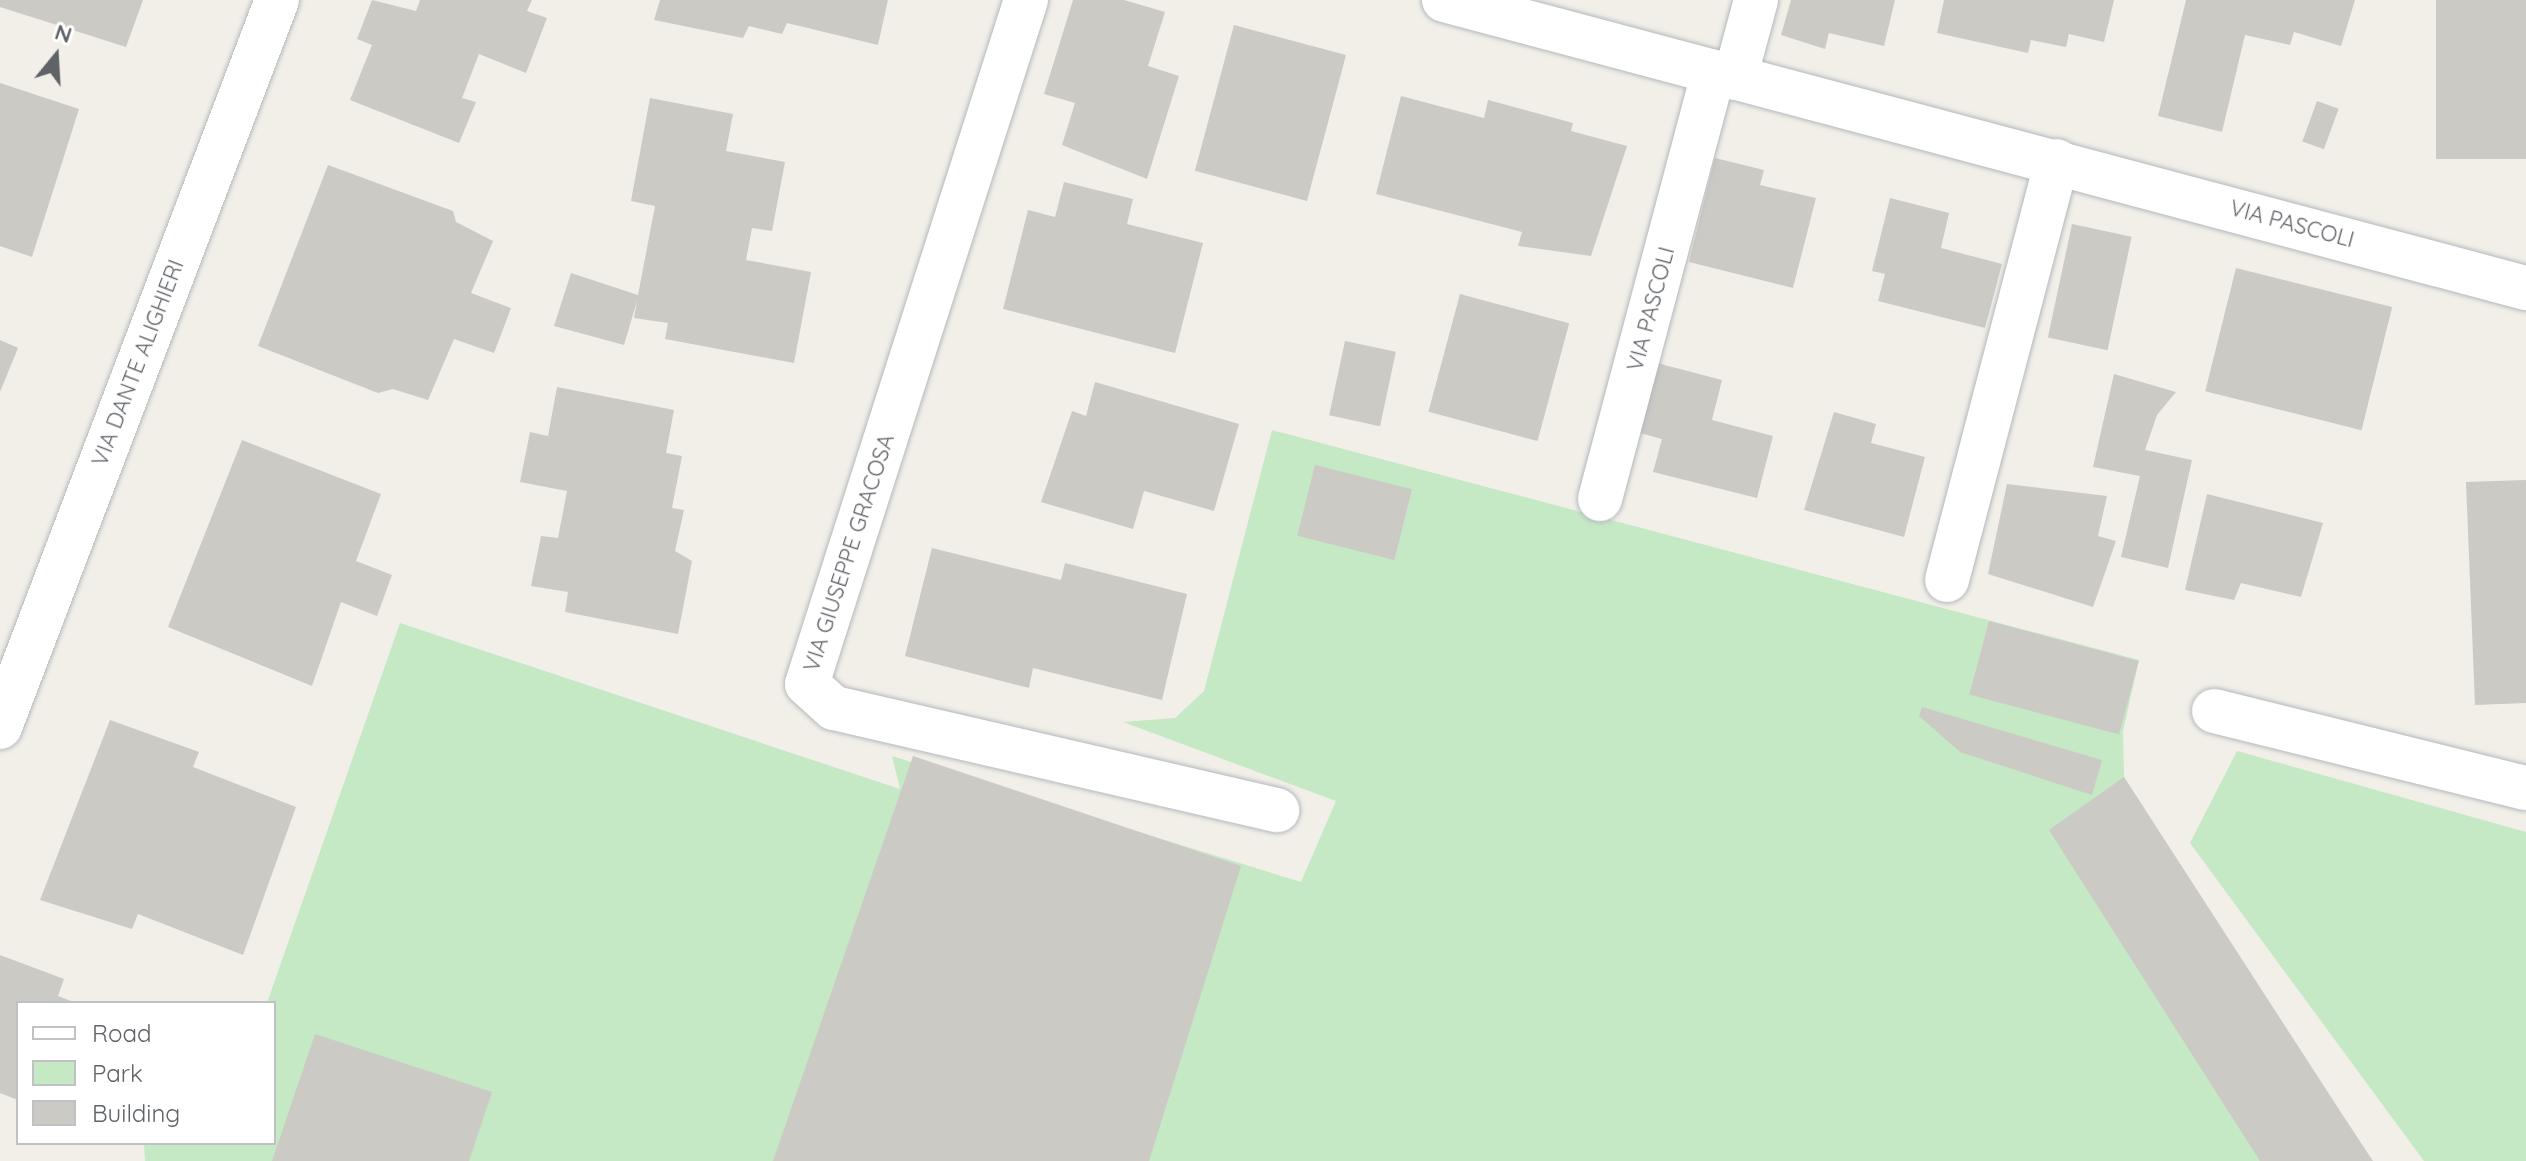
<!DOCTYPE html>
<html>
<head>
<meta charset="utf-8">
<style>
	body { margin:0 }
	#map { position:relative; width:2526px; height:1161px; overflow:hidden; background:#f1efe8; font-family:Quicksand,sans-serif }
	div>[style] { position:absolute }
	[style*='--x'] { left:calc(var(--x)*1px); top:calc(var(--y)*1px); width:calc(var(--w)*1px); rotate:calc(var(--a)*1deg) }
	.green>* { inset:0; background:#c5e8c5 }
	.building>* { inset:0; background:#cccac5; transform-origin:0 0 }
	.roads { filter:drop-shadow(0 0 2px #b5b8bc) drop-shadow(0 0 2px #b5b8bc) }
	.street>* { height:44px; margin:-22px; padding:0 22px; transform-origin:22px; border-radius:22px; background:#fff }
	span { translate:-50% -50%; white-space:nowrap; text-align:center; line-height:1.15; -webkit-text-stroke:8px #fff; paint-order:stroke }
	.street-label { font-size:22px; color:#5f6368 }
	.legend { position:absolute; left:16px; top:1001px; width:260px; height:144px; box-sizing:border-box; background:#fff; border:2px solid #bfc1c3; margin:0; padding:10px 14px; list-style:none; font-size:24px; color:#5f6368 }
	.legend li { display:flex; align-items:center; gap:16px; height:40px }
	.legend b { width:40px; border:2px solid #bfc1c3 }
	.north { position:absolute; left:16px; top:16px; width:80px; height:80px; -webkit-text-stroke:6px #fff; paint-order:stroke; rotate:18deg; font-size:22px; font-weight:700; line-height:32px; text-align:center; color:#5f6368 }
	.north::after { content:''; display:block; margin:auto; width:28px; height:36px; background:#5f6368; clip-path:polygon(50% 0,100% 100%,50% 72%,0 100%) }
</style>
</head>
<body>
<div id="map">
	<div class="green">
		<i style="clip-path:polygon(1272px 430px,2139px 660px,2123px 731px,2124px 777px,2369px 1161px,145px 1161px,144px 1143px,274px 1143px,274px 1003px,267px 1003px,400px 623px,900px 789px,892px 756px,1301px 882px,1336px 801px,1123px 722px,1175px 718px,1204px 691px)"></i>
		<i style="clip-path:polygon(2237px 751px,2526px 832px,2526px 1161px,2424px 1161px,2190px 843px)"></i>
	</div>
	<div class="building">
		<i style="clip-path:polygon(0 0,143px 0,126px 47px,0 7px)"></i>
		<i style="clip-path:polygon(372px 0,416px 11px,420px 0,532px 0,527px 11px,547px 18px,526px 73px,479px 54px,462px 98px,476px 102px,459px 143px,350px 100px,372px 45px,357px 39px)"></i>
		<i style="clip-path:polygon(660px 0,888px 0,878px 45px,787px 23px,782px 34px,749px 26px,743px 38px,654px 20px)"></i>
		<i style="clip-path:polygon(1073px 0,1124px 0,1165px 12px,1148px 66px,1179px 76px,1147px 179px,1062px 145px,1075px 103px,1044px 94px)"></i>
		<i style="clip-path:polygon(1791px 0,1895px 0,1884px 46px,1829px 33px,1825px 49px,1781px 35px)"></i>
		<i style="clip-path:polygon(1944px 0,2114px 0,2104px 42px,2069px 34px,2066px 47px,2031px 40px,2028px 53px,1937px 33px)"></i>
		<i style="clip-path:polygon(2186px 0,2355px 0,2341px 46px,2294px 32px,2290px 45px,2245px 35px,2222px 132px,2158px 116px)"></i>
		<i style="left:2436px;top:0;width:90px;height:159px"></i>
		<i style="left:1234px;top:25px;width:116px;height:151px;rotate:15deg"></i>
		<i style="clip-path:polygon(0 83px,79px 109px,32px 257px,0 246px)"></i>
		<i style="clip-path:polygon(1401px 96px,1484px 118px,1488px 100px,1573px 123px,1571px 131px,1627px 146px,1591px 256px,1518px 246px,1522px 232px,1376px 194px)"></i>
		<i style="clip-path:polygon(650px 98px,733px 114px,726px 151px,785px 162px,772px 231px,752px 228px,746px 260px,811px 272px,794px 363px,665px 339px,668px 323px,634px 318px,637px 301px,624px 345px,554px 326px,571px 273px,638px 295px,655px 206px,631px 201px)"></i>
		<i style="left:2317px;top:101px;width:23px;height:43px;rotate:20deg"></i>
		<i style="clip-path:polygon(1715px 158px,1764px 170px,1760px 185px,1816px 198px,1793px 288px,1689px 262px)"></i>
		<i style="clip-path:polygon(328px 165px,453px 211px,456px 222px,493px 241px,471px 293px,511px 308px,494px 353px,454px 339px,428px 400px,393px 389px,378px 393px,258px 346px)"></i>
		<i style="clip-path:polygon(1064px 182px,1133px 199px,1127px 224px,1203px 243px,1175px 353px,1003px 309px,1028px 210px,1055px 217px)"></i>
		<i style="clip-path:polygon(1890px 198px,1949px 213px,1941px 248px,2002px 264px,1985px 328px,1878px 301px,1885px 274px,1872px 271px)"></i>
		<i style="left:2072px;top:224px;width:61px;height:116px;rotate:12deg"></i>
		<i style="left:2236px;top:268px;width:161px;height:127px;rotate:14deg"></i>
		<i style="left:1460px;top:294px;width:113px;height:122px;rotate:15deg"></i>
		<i style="clip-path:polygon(0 340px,18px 348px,0 392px)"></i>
		<i style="left:1345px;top:341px;width:52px;height:76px;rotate:12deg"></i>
		<i style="clip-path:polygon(1657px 363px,1722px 380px,1712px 420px,1773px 436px,1757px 498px,1653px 472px,1662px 439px,1640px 433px)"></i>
		<i style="clip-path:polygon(2114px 374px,2176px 392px,2157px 415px,2145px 450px,2192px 460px,2168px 568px,2121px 557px,2140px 476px,2093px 467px)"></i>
		<i style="clip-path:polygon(1095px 382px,1239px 424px,1214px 511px,1144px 491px,1133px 529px,1041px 502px,1072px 411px,1086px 416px)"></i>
		<i style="clip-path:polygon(557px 387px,674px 410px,666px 453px,682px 456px,672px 508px,684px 510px,675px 551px,692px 561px,678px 634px,565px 612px,568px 592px,531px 586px,541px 536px,558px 538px,567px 491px,520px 482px,530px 432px,548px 436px)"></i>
		<i style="clip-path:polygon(1834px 412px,1876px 424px,1871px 443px,1925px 457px,1904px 537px,1804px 510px)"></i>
		<i style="clip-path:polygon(242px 440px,381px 494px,356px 561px,392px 575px,377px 616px,341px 602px,312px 686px,168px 627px)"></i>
		<i style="left:1315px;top:465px;width:100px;height:73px;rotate:14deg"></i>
		<i style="clip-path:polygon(2526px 480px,2526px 703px,2475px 705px,2466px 482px)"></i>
		<i style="clip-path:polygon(2007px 484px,2107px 496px,2098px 536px,2116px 541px,2093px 607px,1988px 574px)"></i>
		<i style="clip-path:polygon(2207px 494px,2323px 523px,2301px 597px,2241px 583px,2234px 600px,2185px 590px)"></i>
		<i style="clip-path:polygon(932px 548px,1061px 580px,1065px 563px,1187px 594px,1162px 700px,1033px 668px,1029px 688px,905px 656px)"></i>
		<i style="left:1989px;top:621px;width:155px;height:76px;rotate:15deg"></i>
		<i style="clip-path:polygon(1922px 707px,2102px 760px,2092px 795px,1960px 752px,1919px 716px)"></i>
		<i style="clip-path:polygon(110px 720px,199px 752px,193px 767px,296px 807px,243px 955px,138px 914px,132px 929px,40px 900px)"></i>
		<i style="clip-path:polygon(913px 756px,1241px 866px,1149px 1161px,773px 1161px)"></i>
		<i style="clip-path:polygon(2124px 777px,2340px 1111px,2373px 1161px,2260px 1161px,2049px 830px)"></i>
		<i style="clip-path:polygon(0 955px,64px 979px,58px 996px,76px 1003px,18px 1003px,18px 1100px,0 1093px)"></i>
		<i style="clip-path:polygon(315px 1034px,492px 1092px,469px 1161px,272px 1161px)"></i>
	</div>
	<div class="roads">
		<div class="street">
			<i style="--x:1026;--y:0;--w:718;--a:107.75"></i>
			<i style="--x:807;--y:684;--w:36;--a:42"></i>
			<i style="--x:834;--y:708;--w:455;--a:13"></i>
			<i style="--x:1444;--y:0;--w:1120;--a:14.91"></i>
			<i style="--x:1735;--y:78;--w:81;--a:-74.9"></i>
			<i style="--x:1600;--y:499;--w:442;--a:-75.1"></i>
			<i style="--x:1947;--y:580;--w:433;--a:-75.3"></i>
			<i style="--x:2214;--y:711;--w:321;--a:13.9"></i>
			<i style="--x:0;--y:727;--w:778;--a:-69.14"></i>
		</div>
	</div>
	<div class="street-label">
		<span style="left:2292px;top:224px;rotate:15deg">VIA PASCOLI</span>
		<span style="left:1651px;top:309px;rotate:-75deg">VIA PASCOLI</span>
		<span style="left:138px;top:363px;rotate:-69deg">VIA DANTE ALIGHIERI</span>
		<span style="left:849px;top:553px;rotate:-72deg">VIA GIUSEPPE GRACOSA</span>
	</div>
	<ul class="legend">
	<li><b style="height:10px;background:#fff"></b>Road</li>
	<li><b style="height:22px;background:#c5e8c5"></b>Park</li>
	<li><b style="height:22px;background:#cccac5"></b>Building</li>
	</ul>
	<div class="north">N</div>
</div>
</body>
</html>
